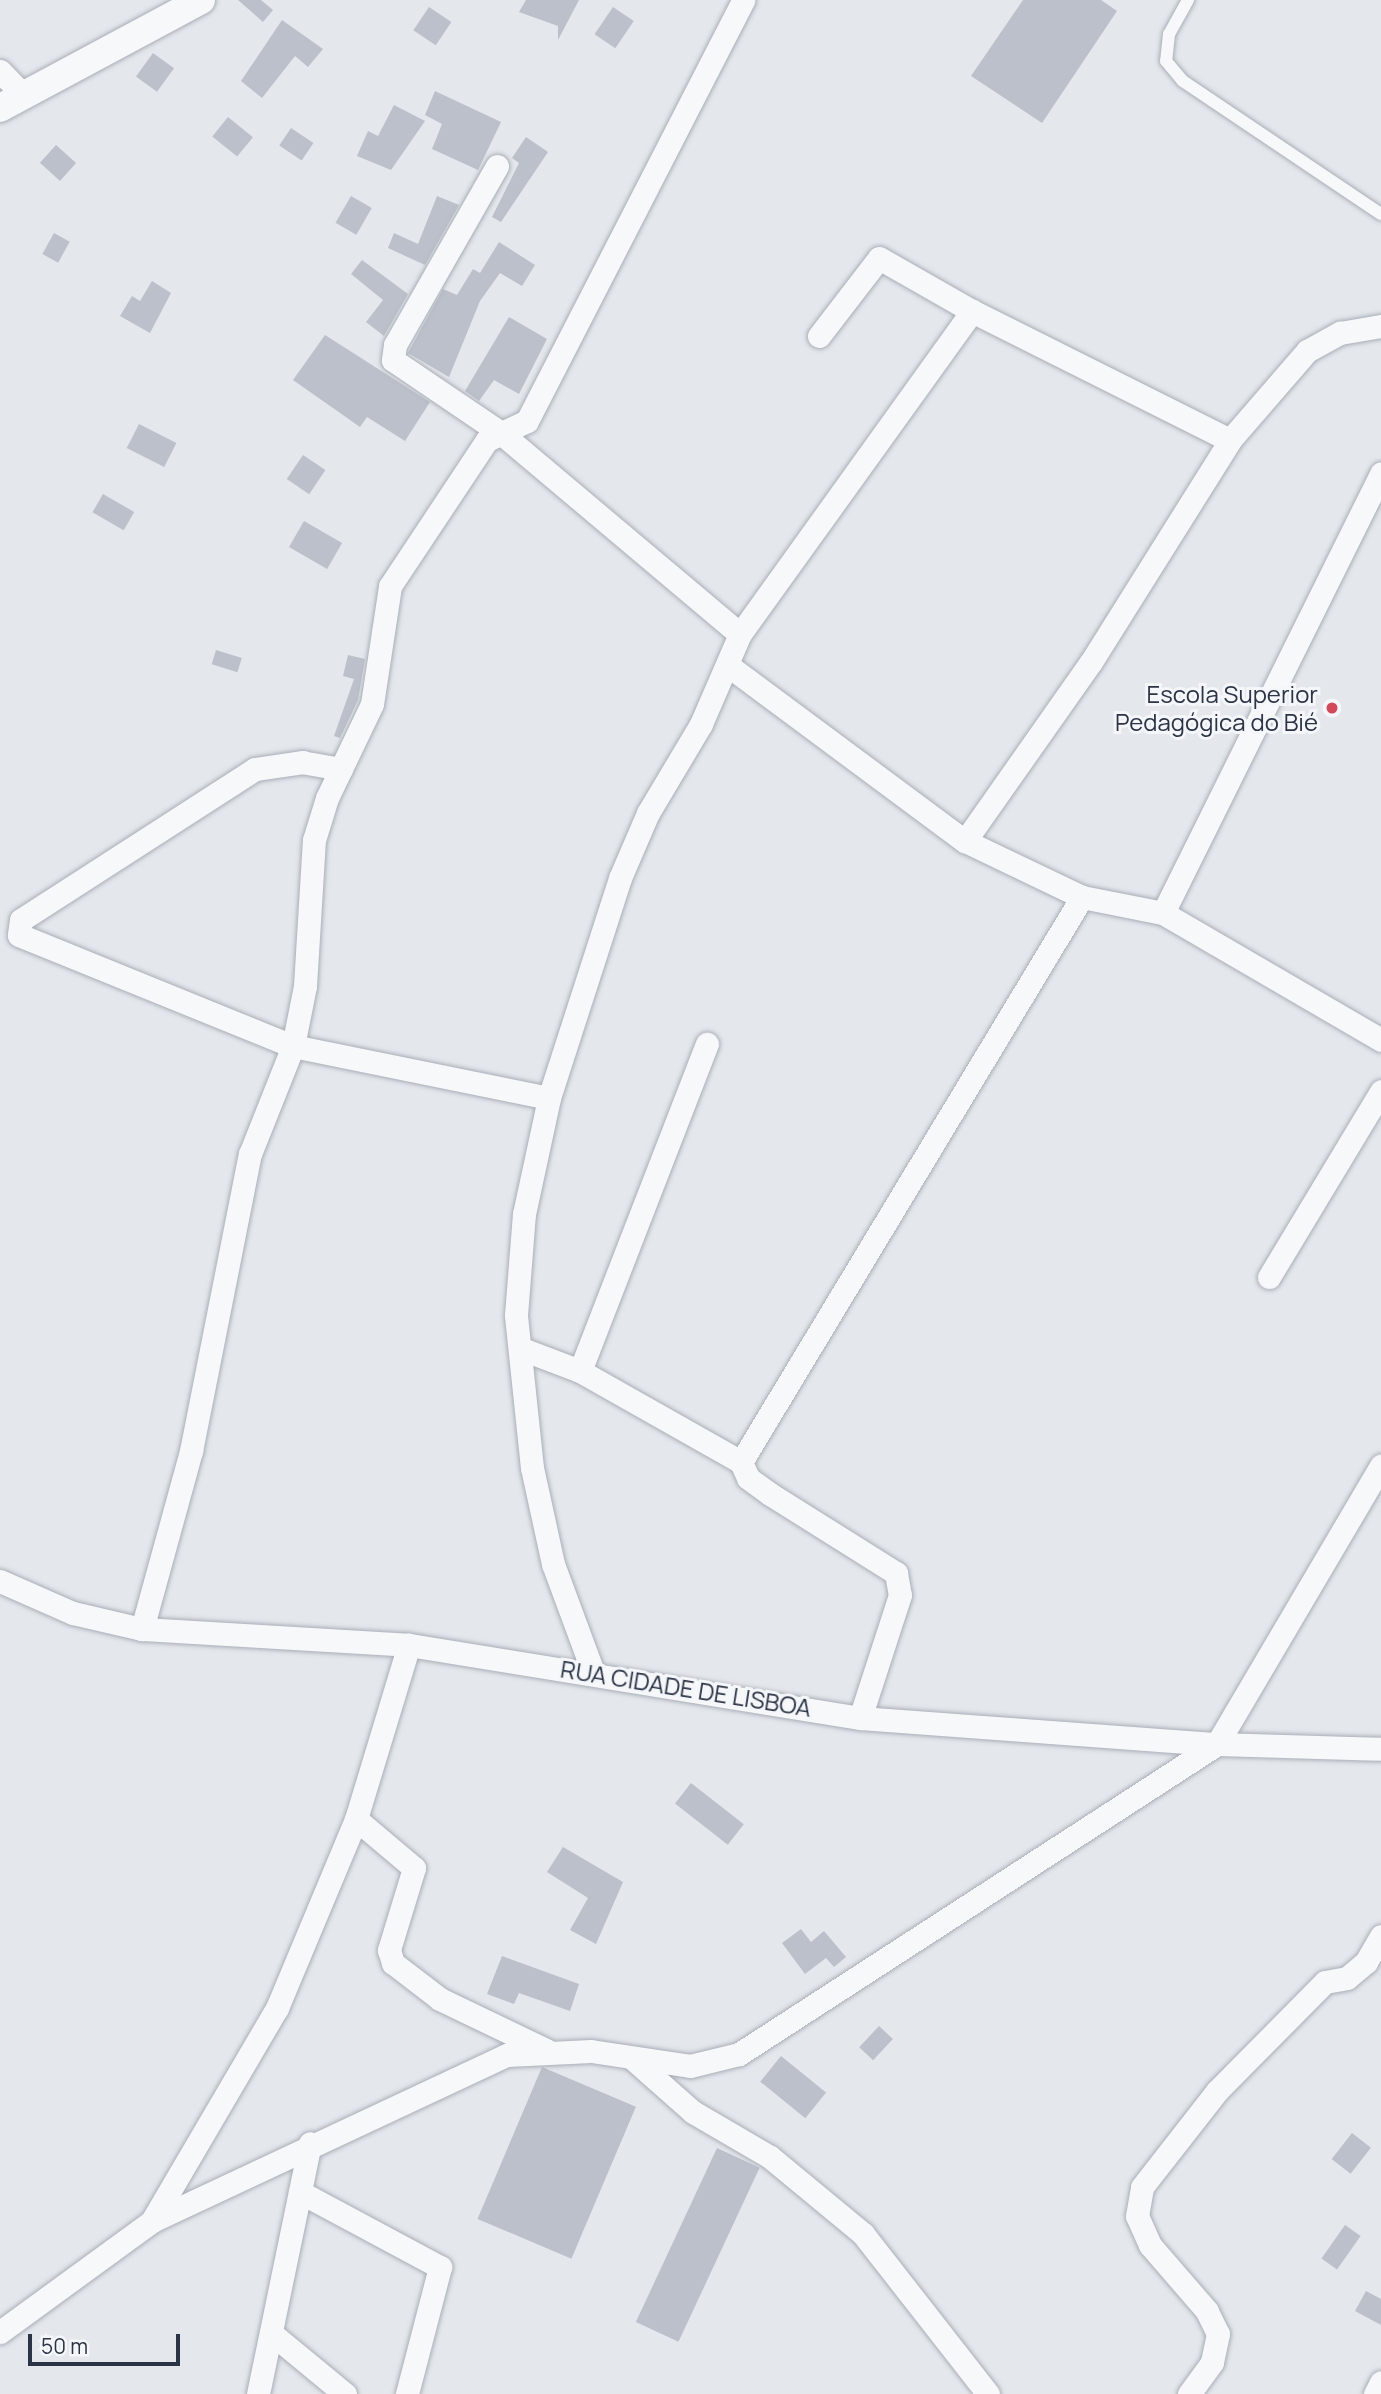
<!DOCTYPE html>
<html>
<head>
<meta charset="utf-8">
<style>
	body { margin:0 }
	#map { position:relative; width:1381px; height:2394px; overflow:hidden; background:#e4e7ec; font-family:Manrope,sans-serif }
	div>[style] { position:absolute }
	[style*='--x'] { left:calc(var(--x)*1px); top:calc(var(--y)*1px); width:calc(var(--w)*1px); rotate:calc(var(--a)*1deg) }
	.building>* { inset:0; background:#bbc0ca; transform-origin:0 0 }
	.roads { filter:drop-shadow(0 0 2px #a9aeb7) drop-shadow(0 0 2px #a9aeb7) }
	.service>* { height:12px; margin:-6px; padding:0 6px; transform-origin:6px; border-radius:6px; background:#f7f8fa }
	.minor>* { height:23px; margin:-11.5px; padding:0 11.5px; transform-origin:11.5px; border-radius:11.5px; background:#f7f8fa }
	.tertiary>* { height:28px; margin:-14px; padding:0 14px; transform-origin:14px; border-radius:14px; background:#f7f8fa }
	.dots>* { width:19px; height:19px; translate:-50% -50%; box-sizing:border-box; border:4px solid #f4f6f9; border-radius:50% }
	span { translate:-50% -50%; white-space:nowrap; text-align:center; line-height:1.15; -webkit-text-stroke:6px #f4f6f9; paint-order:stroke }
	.poi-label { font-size:24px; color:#2b3445 }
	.right { translate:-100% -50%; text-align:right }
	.street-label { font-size:24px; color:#2b3445 }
	.scale { position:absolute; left:28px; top:2334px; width:152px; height:32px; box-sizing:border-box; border:4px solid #2b3445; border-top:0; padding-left:9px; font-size:21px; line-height:24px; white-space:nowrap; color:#2b3445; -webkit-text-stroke:5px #f4f6f9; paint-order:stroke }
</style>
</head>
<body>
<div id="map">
	<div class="building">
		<i style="clip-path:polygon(238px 0,261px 0,273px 10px,263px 22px)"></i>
		<i style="clip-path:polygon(526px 0,579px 0,558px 40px,558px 26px,519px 12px)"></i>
		<i style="clip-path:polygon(1023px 0,1101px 0,1117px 11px,1042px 123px,971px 76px)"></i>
		<i style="left:429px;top:7px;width:27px;height:28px;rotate:34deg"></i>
		<i style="left:613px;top:7px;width:25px;height:33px;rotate:34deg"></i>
		<i style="clip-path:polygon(282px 20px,323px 49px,308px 67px,295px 56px,262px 98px,241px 81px)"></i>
		<i style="left:153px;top:53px;width:26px;height:29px;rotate:36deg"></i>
		<i style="clip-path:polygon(435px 91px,501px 122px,478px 170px,432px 149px,442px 124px,425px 115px)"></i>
		<i style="clip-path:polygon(394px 105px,425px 121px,391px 170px,357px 156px,368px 131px,378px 136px)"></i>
		<i style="left:228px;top:117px;width:32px;height:25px;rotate:39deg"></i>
		<i style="left:291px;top:128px;width:27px;height:21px;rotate:34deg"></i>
		<i style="clip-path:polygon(526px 137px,548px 152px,501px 222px,492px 217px,519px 163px,512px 158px)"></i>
		<i style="left:56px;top:145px;width:27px;height:24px;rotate:42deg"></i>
		<i style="left:351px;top:196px;width:24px;height:31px;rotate:30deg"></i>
		<i style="clip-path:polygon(437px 196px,459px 205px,425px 265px,388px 248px,394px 233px,418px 244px)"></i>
		<i style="left:54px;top:233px;width:18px;height:24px;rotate:29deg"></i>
		<i style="clip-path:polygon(499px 242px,535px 265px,522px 286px,500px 273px,480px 301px,449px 377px,408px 353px,443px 289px,457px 295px,473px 269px,480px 273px)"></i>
		<i style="clip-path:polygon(362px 260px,408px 294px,384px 336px,366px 322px,383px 300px,351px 274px)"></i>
		<i style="clip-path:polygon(152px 281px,171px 293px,150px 333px,120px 316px,132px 296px,140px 301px)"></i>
		<i style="clip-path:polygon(509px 317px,547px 339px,519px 394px,494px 380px,479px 401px,465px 391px)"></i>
		<i style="clip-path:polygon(325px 335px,430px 402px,405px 441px,367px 417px,360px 427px,293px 380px)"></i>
		<i style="left:139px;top:424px;width:42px;height:27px;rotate:27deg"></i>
		<i style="left:303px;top:455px;width:27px;height:29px;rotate:34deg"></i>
		<i style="left:103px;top:494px;width:36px;height:21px;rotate:30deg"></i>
		<i style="left:304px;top:521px;width:44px;height:30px;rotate:30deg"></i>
		<i style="left:216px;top:650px;width:27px;height:15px;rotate:17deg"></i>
		<i style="clip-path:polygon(348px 655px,365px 659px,358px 700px,340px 738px,334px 736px,354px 679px,343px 676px)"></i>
		<i style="left:691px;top:1783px;width:67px;height:26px;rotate:38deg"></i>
		<i style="clip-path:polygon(563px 1847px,623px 1882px,596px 1944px,570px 1930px,588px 1898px,547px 1872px)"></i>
		<i style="clip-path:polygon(801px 1929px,811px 1942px,824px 1931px,846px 1957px,834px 1967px,826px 1958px,805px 1974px,782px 1943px)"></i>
		<i style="clip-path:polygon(502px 1956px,579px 1984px,570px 2011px,519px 1993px,514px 2004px,487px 1994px)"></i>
		<i style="left:879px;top:2026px;width:19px;height:29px;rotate:43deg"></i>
		<i style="left:781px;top:2056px;width:58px;height:33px;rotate:39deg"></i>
		<i style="left:542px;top:2067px;width:102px;height:165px;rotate:23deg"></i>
		<i style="left:1352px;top:2133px;width:24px;height:33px;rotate:38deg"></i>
		<i style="left:717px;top:2148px;width:47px;height:192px;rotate:25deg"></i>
		<i style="left:1345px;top:2225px;width:19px;height:41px;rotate:35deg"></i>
		<i style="clip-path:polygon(1366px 2291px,1381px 2299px,1381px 2325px,1355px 2311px)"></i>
	</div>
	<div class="roads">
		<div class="service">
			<i style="--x:1188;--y:0;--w:39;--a:119"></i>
			<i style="--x:1169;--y:34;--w:27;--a:96"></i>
			<i style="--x:1166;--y:61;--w:26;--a:50"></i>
			<i style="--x:1183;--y:81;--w:239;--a:33.9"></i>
		</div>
		<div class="minor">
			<i style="--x:0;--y:71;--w:32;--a:46"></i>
			<i style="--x:497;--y:166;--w:206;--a:119.7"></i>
			<i style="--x:395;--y:345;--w:15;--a:98"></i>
			<i style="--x:393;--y:360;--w:130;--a:34.1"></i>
			<i style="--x:501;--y:433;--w:312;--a:40.1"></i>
			<i style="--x:819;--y:336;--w:98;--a:-52.4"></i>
			<i style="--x:879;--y:258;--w:107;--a:29.7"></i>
			<i style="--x:972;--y:311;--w:288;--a:26.6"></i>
			<i style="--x:729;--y:666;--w:294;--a:36.6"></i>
			<i style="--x:965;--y:841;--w:130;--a:25.6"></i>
			<i style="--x:1082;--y:897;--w:83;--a:11.2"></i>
			<i style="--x:1163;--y:913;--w:252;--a:30.2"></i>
			<i style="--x:341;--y:769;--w:39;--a:-170"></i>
			<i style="--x:303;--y:762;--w:49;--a:171.7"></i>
			<i style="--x:255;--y:769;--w:278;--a:147.2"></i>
			<i style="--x:21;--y:920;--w:15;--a:98"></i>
			<i style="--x:19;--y:935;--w:296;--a:22.1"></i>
			<i style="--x:293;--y:1046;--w:261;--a:11.5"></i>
			<i style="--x:965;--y:841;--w:219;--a:-54.9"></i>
			<i style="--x:1091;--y:662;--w:262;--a:-57.9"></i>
			<i style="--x:1230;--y:440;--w:118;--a:-49.1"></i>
			<i style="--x:1307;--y:351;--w:38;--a:-29"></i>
			<i style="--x:1340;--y:333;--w:42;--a:-9.7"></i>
			<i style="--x:1163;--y:913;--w:491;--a:-63.6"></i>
			<i style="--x:1269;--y:1277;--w:217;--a:-58.9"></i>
			<i style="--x:522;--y:1349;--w:62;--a:20.8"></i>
			<i style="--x:580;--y:1371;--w:185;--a:29.5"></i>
			<i style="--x:741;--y:1462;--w:17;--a:66"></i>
			<i style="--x:748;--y:1478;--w:27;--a:36"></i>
			<i style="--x:770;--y:1494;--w:149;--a:32.1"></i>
			<i style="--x:896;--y:1573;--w:22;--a:80"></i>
			<i style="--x:900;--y:1595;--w:129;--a:108"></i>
			<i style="--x:580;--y:1371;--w:351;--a:-68.8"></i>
			<i style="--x:741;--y:1462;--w:660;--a:-58.89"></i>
			<i style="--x:0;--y:1581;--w:80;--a:23.7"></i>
			<i style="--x:73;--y:1613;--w:71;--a:13.1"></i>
			<i style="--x:142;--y:1629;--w:267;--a:3.4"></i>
			<i style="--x:409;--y:1645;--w:457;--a:9.2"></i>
			<i style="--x:860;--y:1718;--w:358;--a:4.2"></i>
			<i style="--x:1217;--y:1744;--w:164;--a:1.7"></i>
			<i style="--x:142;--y:1629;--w:185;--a:-74.6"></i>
			<i style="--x:191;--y:1451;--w:303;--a:-78.8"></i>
			<i style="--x:250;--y:1154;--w:116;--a:-68.3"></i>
			<i style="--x:293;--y:1046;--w:61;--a:-78.7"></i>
			<i style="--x:305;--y:986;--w:146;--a:-86.5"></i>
			<i style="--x:314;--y:840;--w:44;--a:-72.8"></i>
			<i style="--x:327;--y:798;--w:104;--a:-64.4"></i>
			<i style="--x:372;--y:704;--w:119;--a:-81.3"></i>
			<i style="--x:390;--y:586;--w:175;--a:-56.4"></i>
			<i style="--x:487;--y:440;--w:44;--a:-25.4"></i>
			<i style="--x:527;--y:421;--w:473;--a:-62.8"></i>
			<i style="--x:593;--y:1672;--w:115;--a:-110.3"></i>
			<i style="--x:553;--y:1564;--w:98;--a:-102.3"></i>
			<i style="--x:532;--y:1468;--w:154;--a:-96"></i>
			<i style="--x:516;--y:1315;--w:101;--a:-85.5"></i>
			<i style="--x:524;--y:1214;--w:119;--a:-77.8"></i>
			<i style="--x:549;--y:1098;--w:231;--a:-72.1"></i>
			<i style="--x:620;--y:878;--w:71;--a:-66.7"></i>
			<i style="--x:648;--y:813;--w:104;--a:-59.2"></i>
			<i style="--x:701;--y:724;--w:98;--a:-66.6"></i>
			<i style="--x:740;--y:634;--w:398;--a:-54.3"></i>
			<i style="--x:356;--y:1819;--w:76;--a:40.2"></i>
			<i style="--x:414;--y:1868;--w:86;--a:107"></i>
			<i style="--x:389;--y:1950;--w:14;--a:73"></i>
			<i style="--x:393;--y:1963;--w:59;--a:37.5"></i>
			<i style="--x:440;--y:1999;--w:118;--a:25.7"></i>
			<i style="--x:633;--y:2059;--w:80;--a:41.5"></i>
			<i style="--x:693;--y:2112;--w:89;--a:30.3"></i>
			<i style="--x:770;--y:2157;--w:121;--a:39.6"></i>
			<i style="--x:863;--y:2234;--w:203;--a:52"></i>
			<i style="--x:300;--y:2192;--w:159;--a:28.2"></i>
			<i style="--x:440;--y:2267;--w:131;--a:104.6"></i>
			<i style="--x:152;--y:2221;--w:247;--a:-59.6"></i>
			<i style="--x:277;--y:2008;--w:205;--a:-67.3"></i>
			<i style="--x:356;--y:1819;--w:182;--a:-73.1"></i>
			<i style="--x:0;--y:2332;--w:188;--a:-36.1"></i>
			<i style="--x:152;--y:2221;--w:392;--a:-25.1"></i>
			<i style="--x:507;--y:2055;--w:84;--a:-2.7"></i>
			<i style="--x:591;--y:2051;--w:100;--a:8.6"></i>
			<i style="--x:690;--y:2066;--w:50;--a:-13.8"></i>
			<i style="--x:739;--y:2054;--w:570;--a:-32.96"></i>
			<i style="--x:1217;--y:1744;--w:323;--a:-59.5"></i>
			<i style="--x:271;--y:2333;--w:96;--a:39.5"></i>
			<i style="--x:258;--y:2394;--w:256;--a:-78.3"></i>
			<i style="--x:1189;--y:2394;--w:39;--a:-54"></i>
			<i style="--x:1212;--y:2362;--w:29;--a:-78"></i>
			<i style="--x:1218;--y:2334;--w:25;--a:-116"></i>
			<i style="--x:1207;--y:2311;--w:87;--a:-130.8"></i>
			<i style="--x:1150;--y:2245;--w:32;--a:-114"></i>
			<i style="--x:1137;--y:2216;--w:29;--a:-80"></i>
			<i style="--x:1142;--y:2187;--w:122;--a:-52"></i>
			<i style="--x:1217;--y:2091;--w:153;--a:-45.3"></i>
			<i style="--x:1325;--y:1982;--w:22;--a:-10"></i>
			<i style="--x:1347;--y:1978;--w:25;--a:-40"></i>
			<i style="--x:1366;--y:1962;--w:30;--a:-60"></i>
			<i style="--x:1375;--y:2394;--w:13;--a:-63"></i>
		</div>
		<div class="tertiary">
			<i style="--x:0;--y:108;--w:228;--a:-28.2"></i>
		</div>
	</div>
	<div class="dots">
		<i style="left:1332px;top:708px;background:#d1495b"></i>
	</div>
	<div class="poi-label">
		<span class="right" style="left:1318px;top:708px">Escola Superior<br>Pedagógica do Bié</span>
	</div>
	<div class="street-label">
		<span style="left:686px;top:1688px;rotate:9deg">RUA CIDADE DE LISBOA</span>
	</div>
	<div class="scale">50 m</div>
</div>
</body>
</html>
